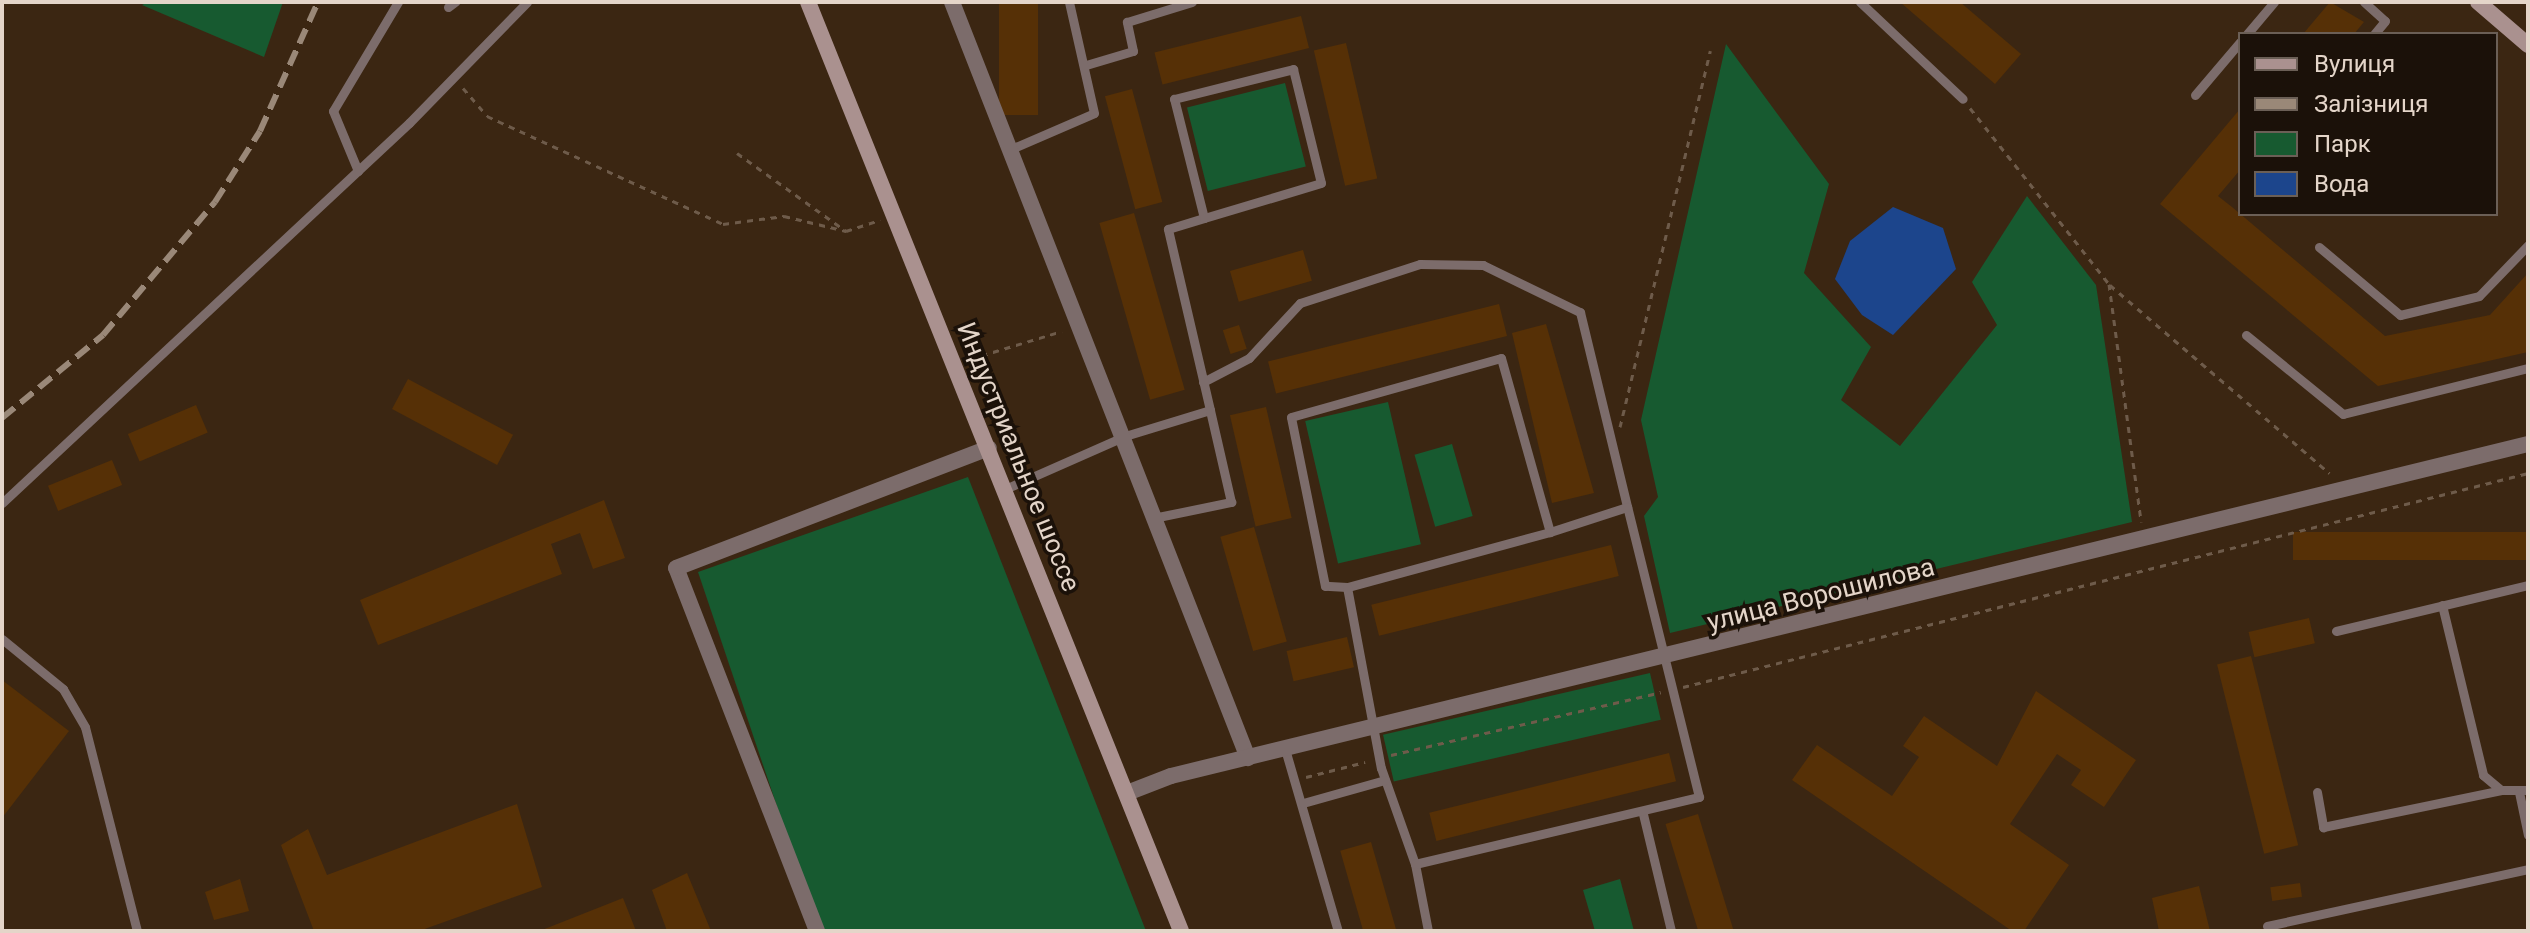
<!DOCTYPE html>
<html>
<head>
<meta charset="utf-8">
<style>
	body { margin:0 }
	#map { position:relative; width:2530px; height:933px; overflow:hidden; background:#3b2612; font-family:Roboto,sans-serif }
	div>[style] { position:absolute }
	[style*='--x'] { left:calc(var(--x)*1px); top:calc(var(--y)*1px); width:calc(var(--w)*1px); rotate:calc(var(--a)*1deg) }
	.green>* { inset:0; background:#175a30; transform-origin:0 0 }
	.water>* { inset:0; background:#1c458c }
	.building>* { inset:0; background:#563006; transform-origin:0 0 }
	.path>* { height:3px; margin-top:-1.5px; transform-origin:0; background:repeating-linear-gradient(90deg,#6e5b4a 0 6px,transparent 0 12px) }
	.lane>* { height:9px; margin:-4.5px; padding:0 4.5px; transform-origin:4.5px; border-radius:4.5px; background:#7c6c6b }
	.street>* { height:16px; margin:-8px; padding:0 8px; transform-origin:8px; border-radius:8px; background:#7c6c6b }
	.secondary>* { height:16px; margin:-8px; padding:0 8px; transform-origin:8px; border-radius:8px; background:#aa918f }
	.rail>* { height:6px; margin-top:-3px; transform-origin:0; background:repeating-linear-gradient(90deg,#9a8878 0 16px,transparent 0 24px) }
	span { translate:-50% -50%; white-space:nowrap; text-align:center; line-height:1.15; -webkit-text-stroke:7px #1b1109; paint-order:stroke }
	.street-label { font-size:26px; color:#e4d5c9 }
	.frame { position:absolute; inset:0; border:4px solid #e4d5c9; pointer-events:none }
	.legend { position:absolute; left:2238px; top:32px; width:260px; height:184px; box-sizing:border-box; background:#1b1109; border:2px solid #6b5f56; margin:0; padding:10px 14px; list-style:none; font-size:24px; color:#e4d5c9 }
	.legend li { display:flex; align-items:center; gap:16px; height:40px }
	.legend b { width:40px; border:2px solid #6b5f56 }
</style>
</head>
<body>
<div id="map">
	<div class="green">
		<i style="clip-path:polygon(148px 2px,283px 2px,264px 57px,142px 5px)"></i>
		<i style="clip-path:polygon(1726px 44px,1829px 184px,1804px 273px,1871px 347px,1841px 400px,1900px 446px,1997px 325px,1972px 282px,2027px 196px,2096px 285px,2132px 522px,1670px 633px,1644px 516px,1658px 497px,1641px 420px)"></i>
		<i style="left:1285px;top:83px;width:86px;height:101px;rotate:76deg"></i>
		<i style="left:1388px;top:402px;width:146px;height:85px;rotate:77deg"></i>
		<i style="left:1452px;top:444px;width:75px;height:39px;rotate:74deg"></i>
		<i style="clip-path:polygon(968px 477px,1146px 931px,819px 931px,698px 572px)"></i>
		<i style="left:1650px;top:673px;width:48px;height:274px;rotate:77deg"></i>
		<i style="clip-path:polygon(1620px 879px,1634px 931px,1595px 931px,1583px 890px)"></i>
	</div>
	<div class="water">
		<i style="clip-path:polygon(1893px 207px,1943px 228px,1956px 269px,1893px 335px,1862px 315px,1835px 279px,1850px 241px)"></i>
	</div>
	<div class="building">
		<i style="left:999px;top:2px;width:39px;height:113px"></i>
		<i style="clip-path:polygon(1900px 2px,1960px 2px,2021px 54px,1995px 84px)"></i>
		<i style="clip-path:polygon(2330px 2px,2364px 22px,2354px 34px,2303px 34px)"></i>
		<i style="left:1301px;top:16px;width:33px;height:151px;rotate:76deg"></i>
		<i style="left:1346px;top:43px;width:139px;height:33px;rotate:77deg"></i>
		<i style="left:1132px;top:89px;width:117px;height:28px;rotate:75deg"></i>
		<i style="clip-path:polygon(2240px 109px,2240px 170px,2218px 196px,2232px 207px,2385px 336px,2490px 315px,2528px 273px,2528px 352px,2378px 386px,2160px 204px)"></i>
		<i style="left:1134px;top:213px;width:184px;height:36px;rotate:74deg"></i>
		<i style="left:1303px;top:250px;width:32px;height:76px;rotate:74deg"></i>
		<i style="left:1499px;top:304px;width:33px;height:238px;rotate:76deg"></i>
		<i style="clip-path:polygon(1546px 324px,1594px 493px,1552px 503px,1512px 333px)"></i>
		<i style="left:1239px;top:325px;width:25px;height:17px;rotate:72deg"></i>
		<i style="left:408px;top:379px;width:119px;height:34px;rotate:28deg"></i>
		<i style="left:196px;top:405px;width:30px;height:74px;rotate:67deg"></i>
		<i style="left:1266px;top:407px;width:114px;height:37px;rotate:77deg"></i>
		<i style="left:112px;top:460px;width:27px;height:69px;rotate:68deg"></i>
		<i style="clip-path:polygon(604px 500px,625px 558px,593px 569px,580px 533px,551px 544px,562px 574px,378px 645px,360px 600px)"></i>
		<i style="left:1254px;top:527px;width:119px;height:35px;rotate:74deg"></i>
		<i style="left:2528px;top:532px;width:28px;height:235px;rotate:90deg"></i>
		<i style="left:1611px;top:545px;width:32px;height:247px;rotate:76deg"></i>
		<i style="left:2309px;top:618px;width:26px;height:62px;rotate:77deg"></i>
		<i style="left:1347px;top:637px;width:31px;height:62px;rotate:77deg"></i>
		<i style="left:2251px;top:656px;width:195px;height:35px;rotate:76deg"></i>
		<i style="clip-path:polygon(2px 680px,69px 731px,2px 818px)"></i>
		<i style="clip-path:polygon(2036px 691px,2136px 760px,2104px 807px,2071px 785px,2081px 770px,2057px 754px,2010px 824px,2069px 865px,2024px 931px,2012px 931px,1792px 780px,1817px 745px,1892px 796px,1919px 757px,1903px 746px,1924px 716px,1997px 766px)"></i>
		<i style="left:1669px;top:753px;width:29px;height:247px;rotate:76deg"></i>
		<i style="clip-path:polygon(517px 804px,542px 887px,419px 931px,314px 931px,281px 845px,308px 829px,327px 875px)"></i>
		<i style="left:1698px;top:814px;width:122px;height:34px;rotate:73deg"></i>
		<i style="left:1371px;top:842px;width:92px;height:32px;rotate:74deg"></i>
		<i style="clip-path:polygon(687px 873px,711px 931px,667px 931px,652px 890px)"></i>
		<i style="clip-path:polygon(240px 879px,249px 911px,214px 920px,205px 892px)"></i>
		<i style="left:2300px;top:883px;width:14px;height:30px;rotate:82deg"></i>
		<i style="clip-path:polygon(2199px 886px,2210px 931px,2159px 931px,2152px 898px)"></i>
		<i style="clip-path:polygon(623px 898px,636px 931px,543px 931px,542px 930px)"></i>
	</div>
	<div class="path">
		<i style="--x:463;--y:88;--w:37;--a:49"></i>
		<i style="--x:487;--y:116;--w:260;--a:24.6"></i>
		<i style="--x:723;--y:224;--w:62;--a:-7.5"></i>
		<i style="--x:784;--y:216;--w:64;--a:13.6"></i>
		<i style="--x:1970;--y:108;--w:224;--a:51.7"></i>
		<i style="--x:2109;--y:284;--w:240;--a:82.3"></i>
		<i style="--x:737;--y:153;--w:134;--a:35.6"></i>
		<i style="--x:846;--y:231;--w:36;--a:-18"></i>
		<i style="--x:2110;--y:285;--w:289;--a:40.6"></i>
		<i style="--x:970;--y:359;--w:96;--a:-16.9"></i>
		<i style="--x:1620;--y:427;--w:387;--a:-76.5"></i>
		<i style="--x:1683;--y:687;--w:872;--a:-14.21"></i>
		<i style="--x:1391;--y:755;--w:277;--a:-13.1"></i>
		<i style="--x:1306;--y:777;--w:61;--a:-14.3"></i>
	</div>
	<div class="lane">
		<i style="--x:1860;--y:2;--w:141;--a:43.3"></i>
		<i style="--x:2364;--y:2;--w:28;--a:42"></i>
		<i style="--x:2385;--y:21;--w:17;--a:130"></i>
		<i style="--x:448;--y:7;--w:9;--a:-36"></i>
		<i style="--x:2247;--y:34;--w:42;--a:-49.8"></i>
		<i style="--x:1086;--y:65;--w:49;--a:-16.6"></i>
		<i style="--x:1133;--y:51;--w:30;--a:-102"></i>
		<i style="--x:1127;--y:22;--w:68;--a:-17.1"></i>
		<i style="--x:2195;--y:95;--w:70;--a:-49.7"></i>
		<i style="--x:1011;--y:149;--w:90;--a:-23.4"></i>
		<i style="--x:1094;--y:113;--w:114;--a:-102.7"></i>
		<i style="--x:358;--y:171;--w:65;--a:-112.6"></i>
		<i style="--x:333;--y:111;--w:127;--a:-59.2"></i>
		<i style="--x:2319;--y:247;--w:106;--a:40"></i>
		<i style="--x:2400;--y:315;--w:81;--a:-13.5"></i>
		<i style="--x:2479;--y:296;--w:71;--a:-46.1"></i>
		<i style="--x:2246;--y:335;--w:125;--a:39.2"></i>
		<i style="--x:2343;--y:414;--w:191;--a:-14"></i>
		<i style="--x:1501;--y:358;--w:181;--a:74.3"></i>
		<i style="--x:1550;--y:532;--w:210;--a:164.8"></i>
		<i style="--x:1347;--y:587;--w:22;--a:-177"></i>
		<i style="--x:1325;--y:586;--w:172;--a:-101.4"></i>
		<i style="--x:1291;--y:417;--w:218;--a:-15.7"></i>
		<i style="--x:1203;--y:382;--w:52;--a:-27.6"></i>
		<i style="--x:1249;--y:358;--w:75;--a:-47.2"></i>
		<i style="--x:1300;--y:303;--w:126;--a:-18"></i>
		<i style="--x:1420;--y:264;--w:63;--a:0.9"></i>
		<i style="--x:1483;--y:265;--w:108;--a:25.9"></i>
		<i style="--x:1580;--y:312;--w:201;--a:76.4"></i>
		<i style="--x:1005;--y:489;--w:131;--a:-23.8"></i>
		<i style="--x:1125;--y:436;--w:89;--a:-17"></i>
		<i style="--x:1210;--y:410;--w:186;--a:-103.1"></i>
		<i style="--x:1168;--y:229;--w:38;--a:-17"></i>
		<i style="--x:1204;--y:218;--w:123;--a:-104.1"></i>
		<i style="--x:1174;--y:99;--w:123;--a:-14.1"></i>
		<i style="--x:1293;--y:69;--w:117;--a:76.2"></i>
		<i style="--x:1321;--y:183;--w:122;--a:163.3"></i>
		<i style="--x:2;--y:503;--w:557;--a:-43.04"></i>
		<i style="--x:409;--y:123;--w:169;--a:-45.7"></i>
		<i style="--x:1158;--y:517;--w:75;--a:-11.6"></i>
		<i style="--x:1231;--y:502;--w:94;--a:-102.9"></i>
		<i style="--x:1347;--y:587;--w:184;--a:79.4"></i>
		<i style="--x:1381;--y:768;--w:102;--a:70.5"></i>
		<i style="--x:1415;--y:864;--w:68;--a:79"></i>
		<i style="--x:2442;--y:605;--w:175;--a:76.4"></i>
		<i style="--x:2483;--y:775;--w:23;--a:40"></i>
		<i style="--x:2501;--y:790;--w:27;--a:0"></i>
		<i style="--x:2336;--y:631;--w:197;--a:-13.5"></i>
		<i style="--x:2;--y:639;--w:79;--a:39.3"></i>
		<i style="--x:63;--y:689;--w:44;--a:59.9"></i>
		<i style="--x:85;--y:727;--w:211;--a:75.7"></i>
		<i style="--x:1285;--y:749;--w:190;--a:73.8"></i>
		<i style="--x:2317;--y:792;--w:36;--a:80"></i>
		<i style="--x:2323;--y:827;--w:182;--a:-11.7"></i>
		<i style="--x:2519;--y:792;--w:44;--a:78.2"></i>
		<i style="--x:1303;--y:803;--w:85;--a:-15.7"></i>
		<i style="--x:1643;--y:814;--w:120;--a:76.5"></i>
		<i style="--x:1415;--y:864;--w:292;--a:-13.3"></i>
		<i style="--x:1699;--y:797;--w:299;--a:-103.9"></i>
		<i style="--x:1627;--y:507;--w:81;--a:162"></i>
		<i style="--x:2267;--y:926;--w:267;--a:-12.3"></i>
	</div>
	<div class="street">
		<i style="--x:952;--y:2;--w:812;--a:68.62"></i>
		<i style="--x:1127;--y:793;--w:47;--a:-21.1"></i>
		<i style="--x:1171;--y:776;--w:1397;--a:-13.75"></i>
		<i style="--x:817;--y:931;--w:389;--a:-111.2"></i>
		<i style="--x:676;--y:568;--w:335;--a:-21"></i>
	</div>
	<div class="secondary">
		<i style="--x:808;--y:2;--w:1001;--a:68.12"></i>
		<i style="--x:2478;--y:2;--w:66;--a:40.7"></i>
	</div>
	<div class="rail">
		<i style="--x:2;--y:418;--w:131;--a:-39.4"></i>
		<i style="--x:103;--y:335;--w:174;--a:-49.9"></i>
		<i style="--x:215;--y:202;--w:84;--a:-57.6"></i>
		<i style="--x:260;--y:131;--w:141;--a:-65.8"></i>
	</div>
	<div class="street-label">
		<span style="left:1018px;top:457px;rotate:68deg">Индустриальное шоссе</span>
		<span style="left:1821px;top:595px;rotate:-14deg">улица Ворошилова</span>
	</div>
	<div class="frame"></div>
	<ul class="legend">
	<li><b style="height:10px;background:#aa918f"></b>Вулиця</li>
	<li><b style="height:10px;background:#9a8878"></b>Залізниця</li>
	<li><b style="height:22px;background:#175a30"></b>Парк</li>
	<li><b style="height:22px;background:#1c458c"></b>Вода</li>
	</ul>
</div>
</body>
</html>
